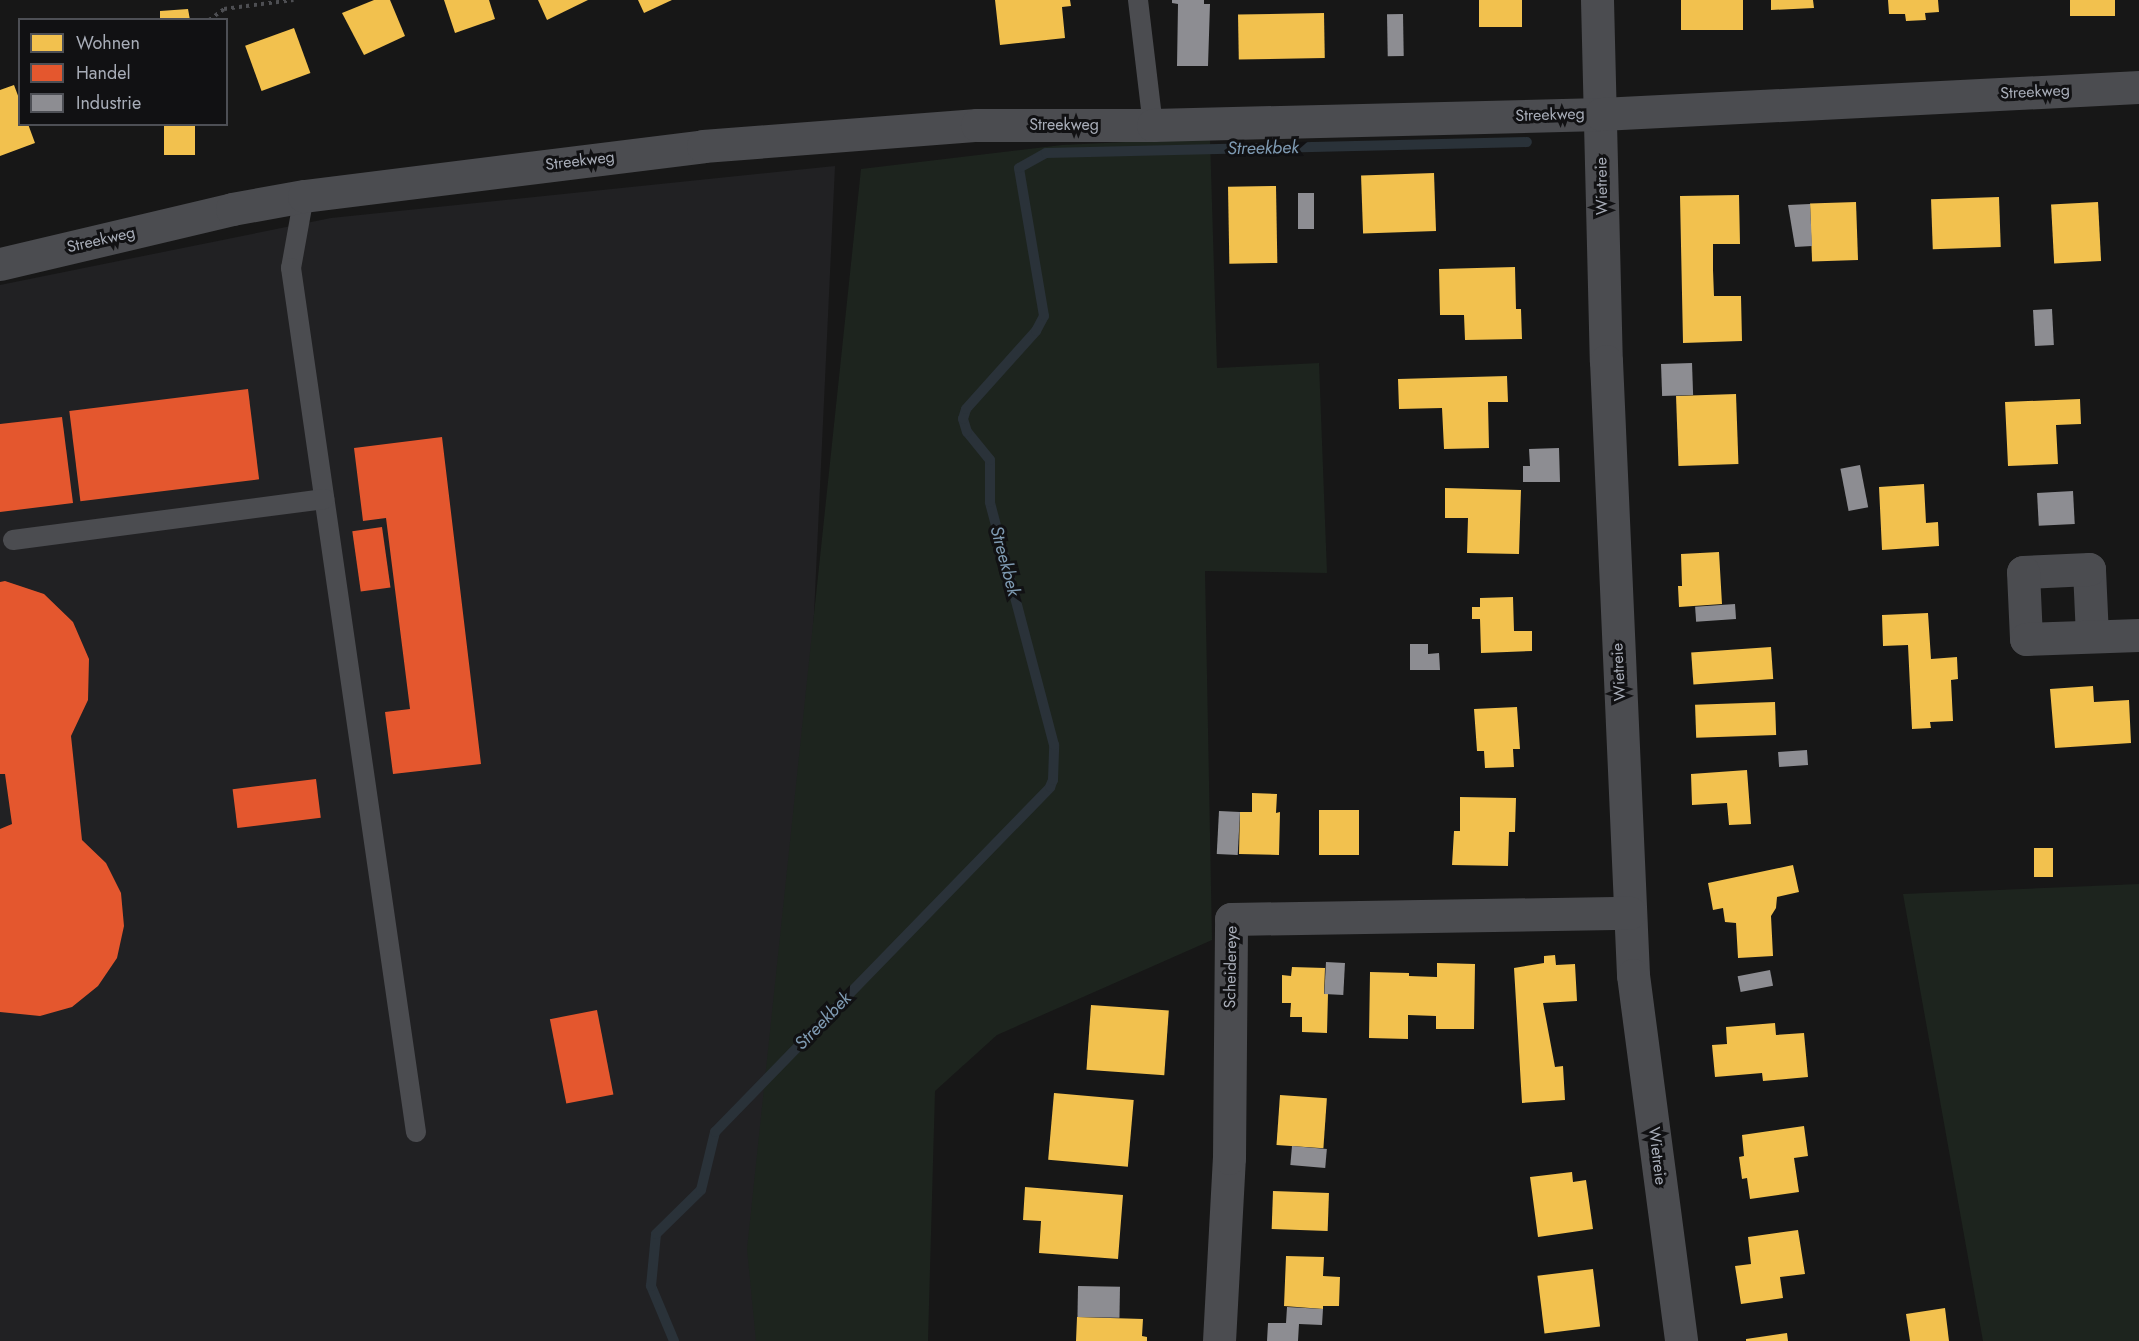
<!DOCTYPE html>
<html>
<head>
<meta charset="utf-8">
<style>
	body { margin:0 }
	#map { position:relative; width:2139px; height:1341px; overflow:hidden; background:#171717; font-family:Jost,sans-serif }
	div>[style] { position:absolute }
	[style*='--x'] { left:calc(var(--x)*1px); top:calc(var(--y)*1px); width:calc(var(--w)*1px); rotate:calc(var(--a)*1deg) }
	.built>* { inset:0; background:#212123 }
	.green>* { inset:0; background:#1d241e }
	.homes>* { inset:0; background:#f2c14e; transform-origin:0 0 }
	.shops>* { inset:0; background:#e4572e; transform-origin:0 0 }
	.industry>* { inset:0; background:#8d8d92; transform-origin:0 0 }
	.stream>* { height:10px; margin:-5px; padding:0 5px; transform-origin:5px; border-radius:5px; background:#2a3239 }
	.path>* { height:4px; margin-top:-2px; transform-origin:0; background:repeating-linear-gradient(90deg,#4d4e52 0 3px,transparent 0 7.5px) }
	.service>* { height:20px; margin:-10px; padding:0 10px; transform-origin:10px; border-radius:10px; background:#4b4c50 }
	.minor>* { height:33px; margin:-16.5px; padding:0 16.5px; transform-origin:16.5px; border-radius:16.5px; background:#4b4c50 }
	span { translate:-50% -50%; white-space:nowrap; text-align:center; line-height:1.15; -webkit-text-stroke:6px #111113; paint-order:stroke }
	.street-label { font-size:16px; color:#a8adb8 }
	.water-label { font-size:18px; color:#7f9bb3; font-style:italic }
	.legend { position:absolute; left:18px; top:18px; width:210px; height:108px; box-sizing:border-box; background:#111113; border:2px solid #4d4f55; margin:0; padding:8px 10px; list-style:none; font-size:18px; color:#a8adb8 }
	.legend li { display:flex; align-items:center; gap:12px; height:30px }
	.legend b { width:30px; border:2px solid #4d4f55 }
</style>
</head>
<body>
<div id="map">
	<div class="built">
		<i style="clip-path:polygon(835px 166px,780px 1341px,0 1341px,0 285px,331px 218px)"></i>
	</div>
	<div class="green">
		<i style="clip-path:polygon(1210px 138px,1217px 368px,1319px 363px,1327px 573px,1205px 571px,1212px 940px,997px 1035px,935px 1091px,928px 1341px,756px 1341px,747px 1249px,861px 169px,1062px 145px)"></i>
		<i style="clip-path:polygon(2139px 884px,2139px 1341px,1983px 1341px,1903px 894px)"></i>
	</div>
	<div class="homes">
		<i style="clip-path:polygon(374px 0,390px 0,405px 36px,364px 55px,342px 13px)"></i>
		<i style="clip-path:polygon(444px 0,489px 0,495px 19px,455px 33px)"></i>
		<i style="clip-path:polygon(538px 0,588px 0,547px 20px)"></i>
		<i style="clip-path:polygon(638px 0,672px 0,644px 13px)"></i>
		<i style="clip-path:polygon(995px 0,1070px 0,1071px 6px,1062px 7px,1065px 38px,1000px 45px)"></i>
		<i style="left:1479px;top:0;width:43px;height:27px"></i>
		<i style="left:1681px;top:0;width:62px;height:30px"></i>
		<i style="clip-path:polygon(1771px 0,1813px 0,1814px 8px,1771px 10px)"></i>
		<i style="clip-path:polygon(1888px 0,1938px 0,1939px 12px,1925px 13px,1926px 20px,1906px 21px,1905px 14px,1889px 14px)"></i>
		<i style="left:2070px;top:0;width:45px;height:16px"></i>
		<i style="clip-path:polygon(188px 9px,190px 20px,160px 20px,160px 11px)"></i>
		<i style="left:1324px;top:13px;width:45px;height:86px;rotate:89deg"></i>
		<i style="left:294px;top:28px;width:48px;height:52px;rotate:70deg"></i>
		<i style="clip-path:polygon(14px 85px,20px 101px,20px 124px,28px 124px,35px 143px,0 156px,0 90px)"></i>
		<i style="left:164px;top:124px;width:31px;height:31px"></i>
		<i style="left:1434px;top:173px;width:58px;height:73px;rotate:88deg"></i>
		<i style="left:1276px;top:186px;width:77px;height:48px;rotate:89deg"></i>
		<i style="clip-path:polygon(1739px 195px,1740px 244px,1713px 244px,1713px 270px,1714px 296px,1741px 296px,1742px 341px,1683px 343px,1680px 196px)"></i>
		<i style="left:1999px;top:197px;width:50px;height:68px;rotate:88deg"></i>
		<i style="left:1856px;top:202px;width:58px;height:46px;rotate:88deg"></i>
		<i style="left:2098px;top:202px;width:59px;height:47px;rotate:87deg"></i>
		<i style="clip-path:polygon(1515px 267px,1516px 309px,1521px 309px,1522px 339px,1465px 340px,1464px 315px,1440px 315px,1439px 269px)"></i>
		<i style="clip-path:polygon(1507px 376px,1508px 402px,1488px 402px,1489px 448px,1444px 449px,1442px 408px,1399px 409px,1398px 379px)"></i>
		<i style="left:1736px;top:394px;width:70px;height:60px;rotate:88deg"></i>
		<i style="clip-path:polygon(2080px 399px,2081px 424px,2056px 425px,2058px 464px,2008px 466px,2005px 402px)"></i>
		<i style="clip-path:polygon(1924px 484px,1926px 523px,1938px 522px,1939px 546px,1882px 550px,1879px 487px)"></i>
		<i style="clip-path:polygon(1445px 488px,1521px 490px,1519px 554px,1467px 553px,1468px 518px,1445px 518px)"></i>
		<i style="clip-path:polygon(1719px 552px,1722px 604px,1679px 607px,1678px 586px,1682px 586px,1681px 554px)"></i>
		<i style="clip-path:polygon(1513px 597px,1514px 631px,1532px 631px,1532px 651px,1481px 653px,1480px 619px,1472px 619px,1472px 607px,1480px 607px,1480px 598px)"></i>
		<i style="clip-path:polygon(1928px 613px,1931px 659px,1957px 657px,1958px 679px,1951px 680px,1953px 721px,1930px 722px,1931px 728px,1912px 729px,1908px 645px,1883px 646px,1882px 615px)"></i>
		<i style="left:1771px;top:647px;width:32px;height:80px;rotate:86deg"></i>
		<i style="clip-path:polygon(2093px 686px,2094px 702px,2129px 700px,2131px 743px,2055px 748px,2050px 689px)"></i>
		<i style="left:1775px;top:702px;width:33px;height:80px;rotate:88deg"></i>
		<i style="clip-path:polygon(1517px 707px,1520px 749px,1513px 749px,1514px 767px,1485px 768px,1484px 751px,1477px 751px,1474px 709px)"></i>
		<i style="clip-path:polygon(1747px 770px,1751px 824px,1729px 825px,1727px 803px,1692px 805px,1691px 774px)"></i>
		<i style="clip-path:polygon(1252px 793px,1277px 794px,1276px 813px,1280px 812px,1279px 855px,1239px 854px,1240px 812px,1252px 812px)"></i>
		<i style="clip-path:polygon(1460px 797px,1516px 798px,1515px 832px,1509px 832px,1508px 866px,1452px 865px,1454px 831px,1460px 831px)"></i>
		<i style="left:1319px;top:810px;width:40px;height:45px"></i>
		<i style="left:2053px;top:848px;width:29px;height:19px;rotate:90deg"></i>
		<i style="clip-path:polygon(1793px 865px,1799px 892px,1777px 897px,1776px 908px,1771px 916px,1773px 956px,1738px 958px,1736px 923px,1725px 922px,1723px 908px,1713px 910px,1708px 883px)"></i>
		<i style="clip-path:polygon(1555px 955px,1556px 965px,1575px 964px,1577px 1001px,1543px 1003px,1555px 1067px,1563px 1066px,1565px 1100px,1522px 1103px,1514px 968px,1544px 963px,1544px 956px)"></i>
		<i style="clip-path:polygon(1437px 963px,1475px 964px,1474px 1029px,1436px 1029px,1436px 1016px,1408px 1015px,1408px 1039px,1369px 1038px,1370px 972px,1409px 973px,1409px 976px,1437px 977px)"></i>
		<i style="clip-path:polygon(1292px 967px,1325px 968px,1324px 994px,1328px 994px,1327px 1033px,1302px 1032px,1302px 1017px,1290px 1017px,1291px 1003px,1282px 1003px,1282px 975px,1291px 976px)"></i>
		<i style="left:1091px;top:1005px;width:78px;height:65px;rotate:4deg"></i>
		<i style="clip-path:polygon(1775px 1023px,1776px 1035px,1804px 1033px,1808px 1077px,1763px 1081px,1762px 1073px,1715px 1077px,1712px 1045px,1727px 1044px,1726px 1027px)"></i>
		<i style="left:1054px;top:1093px;width:80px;height:67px;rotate:5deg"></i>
		<i style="left:1280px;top:1095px;width:47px;height:50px;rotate:4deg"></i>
		<i style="clip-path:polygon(1804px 1126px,1808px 1156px,1794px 1158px,1799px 1192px,1750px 1199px,1747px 1178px,1742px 1179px,1739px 1157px,1744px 1156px,1742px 1135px)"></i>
		<i style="clip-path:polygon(1572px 1172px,1573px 1182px,1586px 1180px,1593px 1229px,1538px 1237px,1530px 1177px)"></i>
		<i style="clip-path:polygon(1025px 1187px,1123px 1195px,1118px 1259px,1039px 1253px,1041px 1221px,1023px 1220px)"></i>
		<i style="left:1273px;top:1191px;width:56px;height:38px;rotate:2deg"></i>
		<i style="clip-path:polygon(1798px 1230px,1805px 1274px,1780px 1277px,1783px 1298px,1741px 1304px,1735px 1266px,1751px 1264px,1748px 1237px)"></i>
		<i style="clip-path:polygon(1286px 1256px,1324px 1257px,1323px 1276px,1340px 1277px,1339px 1306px,1323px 1306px,1323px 1309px,1284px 1306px)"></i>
		<i style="left:1593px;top:1269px;width:58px;height:56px;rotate:83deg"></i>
		<i style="clip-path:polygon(1945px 1308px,1949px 1341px,1910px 1341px,1906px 1314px)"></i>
		<i style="clip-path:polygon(1077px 1317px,1143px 1319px,1142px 1336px,1147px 1337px,1147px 1341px,1076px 1341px)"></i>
		<i style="clip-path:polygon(1787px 1333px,1788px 1341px,1746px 1341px,1746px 1339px)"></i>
	</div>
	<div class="shops">
		<i style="left:248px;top:389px;width:91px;height:180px;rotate:83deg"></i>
		<i style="clip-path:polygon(62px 417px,73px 503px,0 512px,0 424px)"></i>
		<i style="clip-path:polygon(442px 437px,481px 764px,393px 774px,385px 712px,410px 709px,386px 518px,363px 521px,354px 448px)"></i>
		<i style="left:382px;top:527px;width:61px;height:30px;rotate:82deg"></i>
		<i style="clip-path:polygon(5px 581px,44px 594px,73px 622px,89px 659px,88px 700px,71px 736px,82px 840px,106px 863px,121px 893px,124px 926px,117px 958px,98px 986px,72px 1007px,40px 1016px,0 1012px,0 829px,12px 824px,5px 774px,0 774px,0 582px)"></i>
		<i style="left:316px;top:779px;width:39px;height:84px;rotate:83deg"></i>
		<i style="left:597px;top:1010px;width:86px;height:48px;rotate:79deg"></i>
	</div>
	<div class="industry">
		<i style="clip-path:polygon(1172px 0,1204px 0,1204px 4px,1210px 4px,1208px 66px,1177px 66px,1178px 4px,1172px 3px)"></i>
		<i style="left:1403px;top:14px;width:42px;height:16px;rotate:89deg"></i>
		<i style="left:1298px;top:193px;width:16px;height:36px"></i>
		<i style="clip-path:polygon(1810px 204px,1812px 246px,1795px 247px,1788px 205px)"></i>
		<i style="left:2052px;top:309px;width:36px;height:19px;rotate:87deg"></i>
		<i style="left:1692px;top:363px;width:32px;height:31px;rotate:88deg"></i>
		<i style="clip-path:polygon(1559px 448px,1560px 482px,1523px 482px,1523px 466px,1530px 466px,1529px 449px)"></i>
		<i style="left:1860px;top:465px;width:43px;height:20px;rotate:79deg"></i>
		<i style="left:2073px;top:491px;width:33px;height:36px;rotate:87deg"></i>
		<i style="left:1735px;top:604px;width:15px;height:40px;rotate:86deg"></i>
		<i style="clip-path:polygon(1410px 644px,1428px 644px,1428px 654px,1439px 653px,1440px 670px,1410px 670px)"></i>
		<i style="left:1807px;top:750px;width:15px;height:29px;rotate:86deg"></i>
		<i style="left:1219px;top:811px;width:21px;height:43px;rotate:3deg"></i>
		<i style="left:1326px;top:962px;width:19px;height:32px;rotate:3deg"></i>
		<i style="left:1770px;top:970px;width:16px;height:33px;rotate:79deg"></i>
		<i style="left:1292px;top:1146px;width:35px;height:19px;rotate:5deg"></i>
		<i style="left:1078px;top:1286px;width:42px;height:31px;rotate:1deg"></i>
		<i style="clip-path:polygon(1287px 1307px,1323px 1309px,1322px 1325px,1299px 1324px,1298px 1341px,1267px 1341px,1268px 1323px,1286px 1323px)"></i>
	</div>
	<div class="stream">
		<i style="--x:674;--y:1341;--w:60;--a:-112.7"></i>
		<i style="--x:651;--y:1286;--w:52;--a:-84.5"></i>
		<i style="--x:656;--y:1234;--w:63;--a:-44.4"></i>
		<i style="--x:701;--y:1190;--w:60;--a:-76.4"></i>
		<i style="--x:715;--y:1132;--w:481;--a:-45.8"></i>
		<i style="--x:1050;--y:787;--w:8;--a:-67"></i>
		<i style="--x:1053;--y:780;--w:35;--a:-88"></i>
		<i style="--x:1054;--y:745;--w:251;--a:-104.8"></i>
		<i style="--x:990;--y:502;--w:42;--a:-90"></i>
		<i style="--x:990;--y:460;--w:36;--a:-129"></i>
		<i style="--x:967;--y:432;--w:14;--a:-107"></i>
		<i style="--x:963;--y:419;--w:10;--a:-73"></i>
		<i style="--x:966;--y:409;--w:105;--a:-48.1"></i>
		<i style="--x:1036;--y:331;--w:17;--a:-62"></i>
		<i style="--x:1044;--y:316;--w:150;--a:-99.6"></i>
		<i style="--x:1019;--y:168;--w:31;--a:-29"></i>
		<i style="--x:1046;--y:153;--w:481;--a:-1.3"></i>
	</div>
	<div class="path">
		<i style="--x:209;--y:20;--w:19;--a:-36"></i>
		<i style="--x:224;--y:9;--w:70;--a:-7.4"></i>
	</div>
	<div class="service">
		<i style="--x:1138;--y:0;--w:126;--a:83.2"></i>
		<i style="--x:304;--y:196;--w:73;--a:100.2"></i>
		<i style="--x:291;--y:268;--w:873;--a:81.77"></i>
		<i style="--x:13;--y:540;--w:314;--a:-7.5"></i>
	</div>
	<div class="minor">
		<i style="--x:1597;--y:0;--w:361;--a:88.6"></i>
		<i style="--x:1606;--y:361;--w:615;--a:87.48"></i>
		<i style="--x:1633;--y:975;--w:369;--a:82.5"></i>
		<i style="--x:0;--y:264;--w:238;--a:-13.3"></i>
		<i style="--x:232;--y:209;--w:73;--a:-10.2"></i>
		<i style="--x:304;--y:196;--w:402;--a:-7.1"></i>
		<i style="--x:703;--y:146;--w:275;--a:-4.4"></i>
		<i style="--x:977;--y:125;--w:176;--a:0"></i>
		<i style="--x:1153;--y:125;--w:448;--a:-1.4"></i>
		<i style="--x:1601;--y:114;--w:539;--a:-2.87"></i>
		<i style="--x:2092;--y:636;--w:67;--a:-92.6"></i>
		<i style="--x:2089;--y:569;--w:66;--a:177.4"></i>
		<i style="--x:2023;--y:572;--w:67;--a:87.4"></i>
		<i style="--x:2026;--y:639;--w:113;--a:-2"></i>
		<i style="--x:1219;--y:1341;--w:183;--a:-86.9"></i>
		<i style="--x:1229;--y:1158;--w:239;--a:-89.5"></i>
		<i style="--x:1231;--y:919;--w:399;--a:-0.9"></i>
	</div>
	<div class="street-label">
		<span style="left:2035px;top:92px;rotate:-3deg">Streekweg</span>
		<span style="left:1550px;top:115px;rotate:-2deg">Streekweg</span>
		<span style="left:1064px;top:125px">Streekweg</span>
		<span style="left:580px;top:161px;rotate:-7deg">Streekweg</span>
		<span style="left:1602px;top:186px;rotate:-91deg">Wietreie</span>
		<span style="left:101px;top:240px;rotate:-13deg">Streekweg</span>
		<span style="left:1619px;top:672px;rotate:-93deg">Wietreie</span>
		<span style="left:1231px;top:967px;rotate:-89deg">Scheidereye</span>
		<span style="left:1657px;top:1156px;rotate:83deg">Wietreie</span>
	</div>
	<div class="water-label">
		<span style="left:1263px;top:148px;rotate:-1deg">Streekbek</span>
		<span style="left:1005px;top:561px;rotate:75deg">Streekbek</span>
		<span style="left:823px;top:1021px;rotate:-46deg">Streekbek</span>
	</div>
	<ul class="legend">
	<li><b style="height:16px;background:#f2c14e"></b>Wohnen</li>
	<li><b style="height:16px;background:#e4572e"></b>Handel</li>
	<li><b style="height:16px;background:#8d8d92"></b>Industrie</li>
	</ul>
</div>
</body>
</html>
